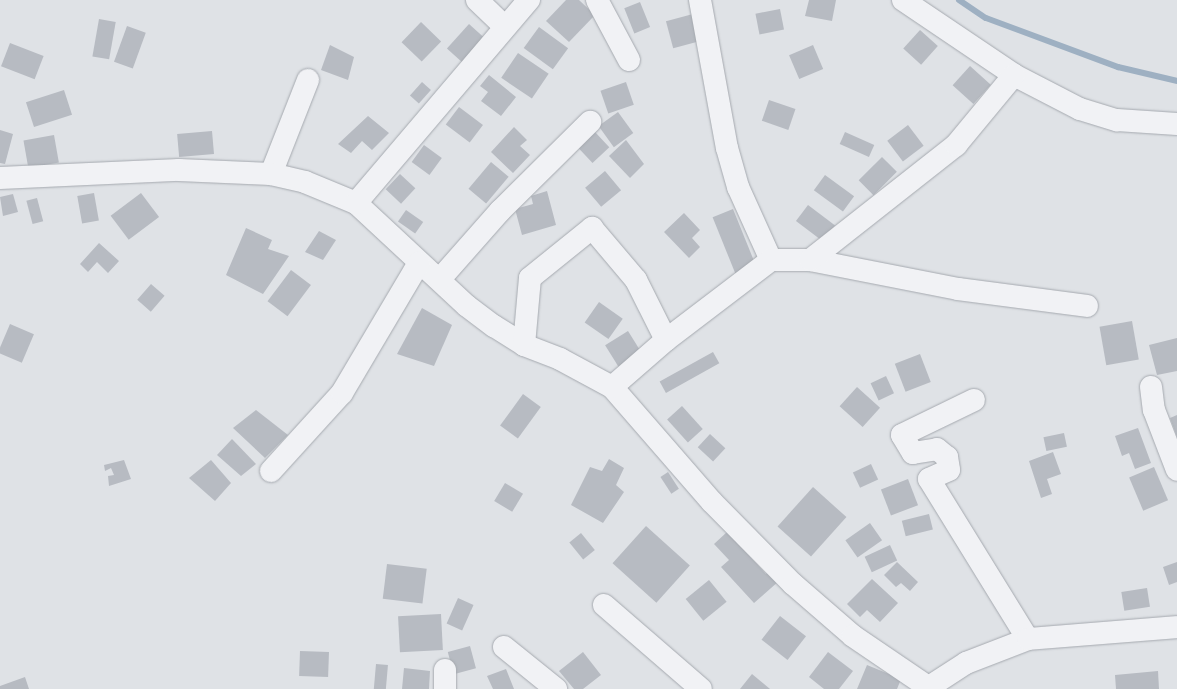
<!DOCTYPE html>
<html>
<head>
<meta charset="utf-8">
<style>
	body { margin:0 }
	#map { position:relative; width:1177px; height:689px; overflow:hidden; background:#dfe2e6; font-family:"Open Sans",sans-serif }
	div>[style] { position:absolute }
	[style*='--x'] { left:calc(var(--x)*1px); top:calc(var(--y)*1px); width:calc(var(--w)*1px); rotate:calc(var(--a)*1deg) }
	.stream>* { height:6px; margin:-3px; padding:0 3px; transform-origin:3px; border-radius:3px; background:#9eb0c2 }
	.building>* { inset:0; background:#b7bbc2; transform-origin:0 0 }
	.roads { filter:drop-shadow(0 0 1px #a5a9af) drop-shadow(0 0 1px #a5a9af) }
	.minor>* { height:22px; margin:-11px; padding:0 11px; transform-origin:11px; border-radius:11px; background:#f1f2f5 }
	span { translate:-50% -50%; white-space:nowrap; text-align:center; line-height:1.15; -webkit-text-stroke:3.5px #eef1f4; paint-order:stroke }
</style>
</head>
<body>
<div id="map">
	<div class="stream">
		<i style="--x:959;--y:0;--w:32;--a:34"></i>
		<i style="--x:986;--y:18;--w:141;--a:20.4"></i>
		<i style="--x:1118;--y:67;--w:61;--a:13.3"></i>
	</div>
	<div class="building">
		<i style="clip-path:polygon(566px 0,579px 0,595px 15px,569px 42px,546px 21px)"></i>
		<i style="clip-path:polygon(809px 0,836px 0,832px 21px,805px 16px)"></i>
		<i style="left:640px;top:2px;width:27px;height:17px;rotate:68deg"></i>
		<i style="left:780px;top:9px;width:21px;height:25px;rotate:79deg"></i>
		<i style="left:693px;top:14px;width:28px;height:28px;rotate:75deg"></i>
		<i style="left:99px;top:19px;width:17px;height:38px;rotate:10deg"></i>
		<i style="left:421px;top:22px;width:28px;height:28px;rotate:44deg"></i>
		<i style="left:469px;top:24px;width:25px;height:33px;rotate:42deg"></i>
		<i style="left:127px;top:26px;width:20px;height:38px;rotate:20deg"></i>
		<i style="left:539px;top:27px;width:36px;height:26px;rotate:36deg"></i>
		<i style="left:920px;top:30px;width:24px;height:25px;rotate:42deg"></i>
		<i style="left:10px;top:43px;width:36px;height:25px;rotate:21deg"></i>
		<i style="clip-path:polygon(330px 45px,354px 57px,348px 80px,321px 70px)"></i>
		<i style="left:813px;top:45px;width:26px;height:26px;rotate:67deg"></i>
		<i style="left:518px;top:53px;width:37px;height:30px;rotate:34deg"></i>
		<i style="left:970px;top:66px;width:28px;height:26px;rotate:42deg"></i>
		<i style="clip-path:polygon(489px 75px,516px 97px,501px 116px,481px 101px,488px 92px,480px 86px)"></i>
		<i style="left:422px;top:82px;width:12px;height:18px;rotate:42deg"></i>
		<i style="left:626px;top:82px;width:24px;height:27px;rotate:71deg"></i>
		<i style="left:64px;top:90px;width:26px;height:40px;rotate:72deg"></i>
		<i style="left:769px;top:100px;width:28px;height:22px;rotate:19deg"></i>
		<i style="left:459px;top:107px;width:30px;height:22px;rotate:37deg"></i>
		<i style="left:618px;top:112px;width:26px;height:24px;rotate:54deg"></i>
		<i style="clip-path:polygon(368px 116px,389px 133px,372px 150px,362px 141px,351px 153px,338px 144px)"></i>
		<i style="left:908px;top:125px;width:26px;height:26px;rotate:53deg"></i>
		<i style="clip-path:polygon(514px 127px,527px 140px,520px 146px,530px 155px,513px 173px,491px 152px)"></i>
		<i style="clip-path:polygon(0 130px,13px 134px,5px 164px,0 163px)"></i>
		<i style="left:212px;top:131px;width:23px;height:35px;rotate:85deg"></i>
		<i style="left:595px;top:132px;width:21px;height:23px;rotate:47deg"></i>
		<i style="left:845px;top:132px;width:32px;height:13px;rotate:24deg"></i>
		<i style="left:54px;top:135px;width:28px;height:31px;rotate:80deg"></i>
		<i style="clip-path:polygon(626px 140px,644px 164px,630px 178px,609px 156px)"></i>
		<i style="left:424px;top:145px;width:22px;height:21px;rotate:36deg"></i>
		<i style="left:882px;top:157px;width:21px;height:33px;rotate:45deg"></i>
		<i style="left:491px;top:162px;width:23px;height:35px;rotate:40deg"></i>
		<i style="left:605px;top:171px;width:25px;height:26px;rotate:50deg"></i>
		<i style="left:400px;top:174px;width:21px;height:21px;rotate:43deg"></i>
		<i style="left:825px;top:175px;width:36px;height:19px;rotate:36deg"></i>
		<i style="clip-path:polygon(547px 191px,556px 225px,522px 235px,515px 209px,533px 204px,531px 196px)"></i>
		<i style="left:94px;top:193px;width:28px;height:17px;rotate:80deg"></i>
		<i style="left:141px;top:193px;width:30px;height:38px;rotate:53deg"></i>
		<i style="clip-path:polygon(13px 194px,18px 212px,3px 216px,0 197px)"></i>
		<i style="left:37px;top:198px;width:24px;height:11px;rotate:75deg"></i>
		<i style="left:808px;top:205px;width:34px;height:20px;rotate:37deg"></i>
		<i style="left:733px;top:209px;width:61px;height:22px;rotate:68deg"></i>
		<i style="left:406px;top:210px;width:21px;height:14px;rotate:35deg"></i>
		<i style="clip-path:polygon(684px 213px,700px 230px,692px 238px,700px 247px,689px 258px,664px 232px)"></i>
		<i style="clip-path:polygon(246px 228px,272px 240px,268px 249px,289px 256px,263px 294px,226px 275px)"></i>
		<i style="clip-path:polygon(319px 231px,336px 240px,323px 260px,305px 252px)"></i>
		<i style="clip-path:polygon(99px 243px,119px 261px,108px 273px,97px 262px,88px 272px,80px 264px)"></i>
		<i style="left:291px;top:270px;width:25px;height:39px;rotate:37deg"></i>
		<i style="left:151px;top:284px;width:18px;height:21px;rotate:41deg"></i>
		<i style="left:599px;top:302px;width:29px;height:25px;rotate:35deg"></i>
		<i style="clip-path:polygon(422px 308px,452px 325px,434px 366px,397px 354px)"></i>
		<i style="left:1132px;top:321px;width:39px;height:33px;rotate:80deg"></i>
		<i style="left:10px;top:324px;width:26px;height:31px;rotate:23deg"></i>
		<i style="left:628px;top:331px;width:25px;height:27px;rotate:58deg"></i>
		<i style="clip-path:polygon(1177px 338px,1177px 371px,1157px 375px,1149px 345px)"></i>
		<i style="left:713px;top:352px;width:13px;height:61px;rotate:61deg"></i>
		<i style="left:920px;top:354px;width:30px;height:27px;rotate:69deg"></i>
		<i style="left:886px;top:376px;width:19px;height:17px;rotate:65deg"></i>
		<i style="left:857px;top:387px;width:31px;height:26px;rotate:42deg"></i>
		<i style="left:523px;top:394px;width:22px;height:39px;rotate:36deg"></i>
		<i style="left:682px;top:406px;width:31px;height:20px;rotate:48deg"></i>
		<i style="clip-path:polygon(256px 410px,288px 435px,265px 458px,233px 428px)"></i>
		<i style="clip-path:polygon(1177px 415px,1177px 437px,1170px 418px)"></i>
		<i style="clip-path:polygon(1138px 428px,1151px 463px,1135px 469px,1129px 453px,1122px 456px,1115px 436px)"></i>
		<i style="left:1064px;top:433px;width:14px;height:21px;rotate:78deg"></i>
		<i style="left:710px;top:434px;width:21px;height:18px;rotate:43deg"></i>
		<i style="clip-path:polygon(232px 439px,256px 464px,241px 476px,217px 455px)"></i>
		<i style="clip-path:polygon(1053px 452px,1061px 474px,1047px 479px,1052px 494px,1041px 498px,1029px 461px)"></i>
		<i style="clip-path:polygon(609px 459px,624px 468px,616px 485px,624px 492px,603px 523px,571px 505px,590px 467px,602px 471px)"></i>
		<i style="clip-path:polygon(124px 460px,131px 479px,109px 486px,108px 476px,114px 475px,111px 468px,105px 471px,104px 465px)"></i>
		<i style="clip-path:polygon(211px 460px,231px 483px,215px 501px,189px 478px)"></i>
		<i style="left:871px;top:464px;width:17px;height:20px;rotate:65deg"></i>
		<i style="left:1154px;top:467px;width:36px;height:27px;rotate:67deg"></i>
		<i style="left:668px;top:472px;width:20px;height:9px;rotate:57deg"></i>
		<i style="left:908px;top:479px;width:28px;height:29px;rotate:69deg"></i>
		<i style="left:505px;top:483px;width:21px;height:21px;rotate:31deg"></i>
		<i style="left:813px;top:487px;width:45px;height:53px;rotate:42deg"></i>
		<i style="left:929px;top:514px;width:16px;height:28px;rotate:76deg"></i>
		<i style="left:870px;top:523px;width:21px;height:30px;rotate:55deg"></i>
		<i style="left:646px;top:526px;width:59px;height:50px;rotate:42deg"></i>
		<i style="clip-path:polygon(727px 532px,766px 574px,770px 570px,779px 581px,754px 603px,721px 567px,729px 560px,714px 544px)"></i>
		<i style="left:581px;top:533px;width:22px;height:15px;rotate:51deg"></i>
		<i style="left:890px;top:545px;width:17px;height:28px;rotate:65deg"></i>
		<i style="clip-path:polygon(897px 562px,918px 582px,910px 591px,901px 583px,896px 587px,884px 575px)"></i>
		<i style="clip-path:polygon(1177px 562px,1177px 582px,1169px 585px,1163px 567px)"></i>
		<i style="left:387px;top:564px;width:40px;height:35px;rotate:7deg"></i>
		<i style="clip-path:polygon(872px 579px,898px 603px,880px 622px,867px 610px,860px 617px,847px 604px)"></i>
		<i style="left:709px;top:580px;width:28px;height:30px;rotate:51deg"></i>
		<i style="left:1147px;top:588px;width:19px;height:26px;rotate:81deg"></i>
		<i style="left:458px;top:598px;width:17px;height:28px;rotate:24deg"></i>
		<i style="left:441px;top:614px;width:36px;height:43px;rotate:87deg"></i>
		<i style="left:780px;top:616px;width:33px;height:30px;rotate:38deg"></i>
		<i style="left:470px;top:646px;width:23px;height:23px;rotate:75deg"></i>
		<i style="left:300px;top:651px;width:29px;height:25px;rotate:2deg"></i>
		<i style="clip-path:polygon(583px 652px,601px 675px,583px 689px,574px 689px,559px 671px)"></i>
		<i style="clip-path:polygon(828px 652px,853px 671px,839px 689px,824px 689px,809px 677px)"></i>
		<i style="left:376px;top:664px;width:12px;height:25px;rotate:5deg"></i>
		<i style="clip-path:polygon(867px 665px,901px 679px,897px 689px,857px 689px)"></i>
		<i style="clip-path:polygon(404px 668px,430px 671px,429px 689px,402px 689px)"></i>
		<i style="clip-path:polygon(506px 669px,514px 689px,493px 689px,487px 676px)"></i>
		<i style="clip-path:polygon(1158px 671px,1159px 689px,1116px 689px,1115px 675px)"></i>
		<i style="clip-path:polygon(752px 674px,770px 689px,740px 689px)"></i>
		<i style="clip-path:polygon(25px 677px,29px 689px,0 689px,0 686px)"></i>
	</div>
	<div class="roads">
		<div class="minor">
			<i style="--x:477;--y:0;--w:37;--a:44"></i>
			<i style="--x:597;--y:0;--w:68;--a:61.9"></i>
			<i style="--x:700;--y:0;--w:150;--a:79.7"></i>
			<i style="--x:727;--y:148;--w:41;--a:74.2"></i>
			<i style="--x:738;--y:187;--w:80;--a:65.7"></i>
			<i style="--x:903;--y:0;--w:134;--a:34"></i>
			<i style="--x:1014;--y:75;--w:74;--a:27.3"></i>
			<i style="--x:1080;--y:109;--w:39;--a:17"></i>
			<i style="--x:1117;--y:120;--w:60;--a:3.8"></i>
			<i style="--x:271;--y:174;--w:101;--a:-68.5"></i>
			<i style="--x:0;--y:178;--w:179;--a:-2.6"></i>
			<i style="--x:179;--y:170;--w:92;--a:2.5"></i>
			<i style="--x:271;--y:174;--w:35;--a:13"></i>
			<i style="--x:305;--y:182;--w:55;--a:22.4"></i>
			<i style="--x:356;--y:203;--w:151;--a:42.9"></i>
			<i style="--x:467;--y:306;--w:34;--a:37"></i>
			<i style="--x:494;--y:326;--w:36;--a:32"></i>
			<i style="--x:524;--y:345;--w:39;--a:21"></i>
			<i style="--x:560;--y:359;--w:59;--a:28.3"></i>
			<i style="--x:612;--y:387;--w:152;--a:49"></i>
			<i style="--x:712;--y:502;--w:115;--a:45.4"></i>
			<i style="--x:793;--y:584;--w:79;--a:40.9"></i>
			<i style="--x:853;--y:636;--w:91;--a:34.2"></i>
			<i style="--x:356;--y:203;--w:267;--a:-49.6"></i>
			<i style="--x:810;--y:260;--w:151;--a:11.1"></i>
			<i style="--x:958;--y:289;--w:130;--a:7.5"></i>
			<i style="--x:440;--y:279;--w:91;--a:-48.6"></i>
			<i style="--x:500;--y:211;--w:127;--a:-44.7"></i>
			<i style="--x:524;--y:345;--w:67;--a:-84.9"></i>
			<i style="--x:530;--y:278;--w:80;--a:-38.9"></i>
			<i style="--x:592;--y:228;--w:68;--a:49.8"></i>
			<i style="--x:636;--y:280;--w:67;--a:63.4"></i>
			<i style="--x:612;--y:387;--w:72;--a:-41"></i>
			<i style="--x:666;--y:340;--w:132;--a:-37.3"></i>
			<i style="--x:771;--y:260;--w:39;--a:0"></i>
			<i style="--x:810;--y:260;--w:186;--a:-38.2"></i>
			<i style="--x:956;--y:145;--w:91;--a:-50.4"></i>
			<i style="--x:1151;--y:387;--w:23;--a:83"></i>
			<i style="--x:1154;--y:410;--w:64;--a:69"></i>
			<i style="--x:974;--y:400;--w:80;--a:154.1"></i>
			<i style="--x:902;--y:435;--w:21;--a:59"></i>
			<i style="--x:913;--y:453;--w:24;--a:-9"></i>
			<i style="--x:937;--y:449;--w:13;--a:39"></i>
			<i style="--x:947;--y:457;--w:13;--a:81"></i>
			<i style="--x:949;--y:470;--w:22;--a:156"></i>
			<i style="--x:929;--y:479;--w:188;--a:58.3"></i>
			<i style="--x:271;--y:471;--w:105;--a:-47.7"></i>
			<i style="--x:342;--y:393;--w:151;--a:-59.4"></i>
			<i style="--x:604;--y:605;--w:128;--a:40.9"></i>
			<i style="--x:504;--y:647;--w:67;--a:38.9"></i>
			<i style="--x:445;--y:689;--w:19;--a:-90"></i>
			<i style="--x:926;--y:689;--w:48;--a:-33"></i>
			<i style="--x:966;--y:663;--w:66;--a:-21.2"></i>
			<i style="--x:1028;--y:639;--w:149;--a:-4.6"></i>
		</div>
	</div>
</div>
</body>
</html>
